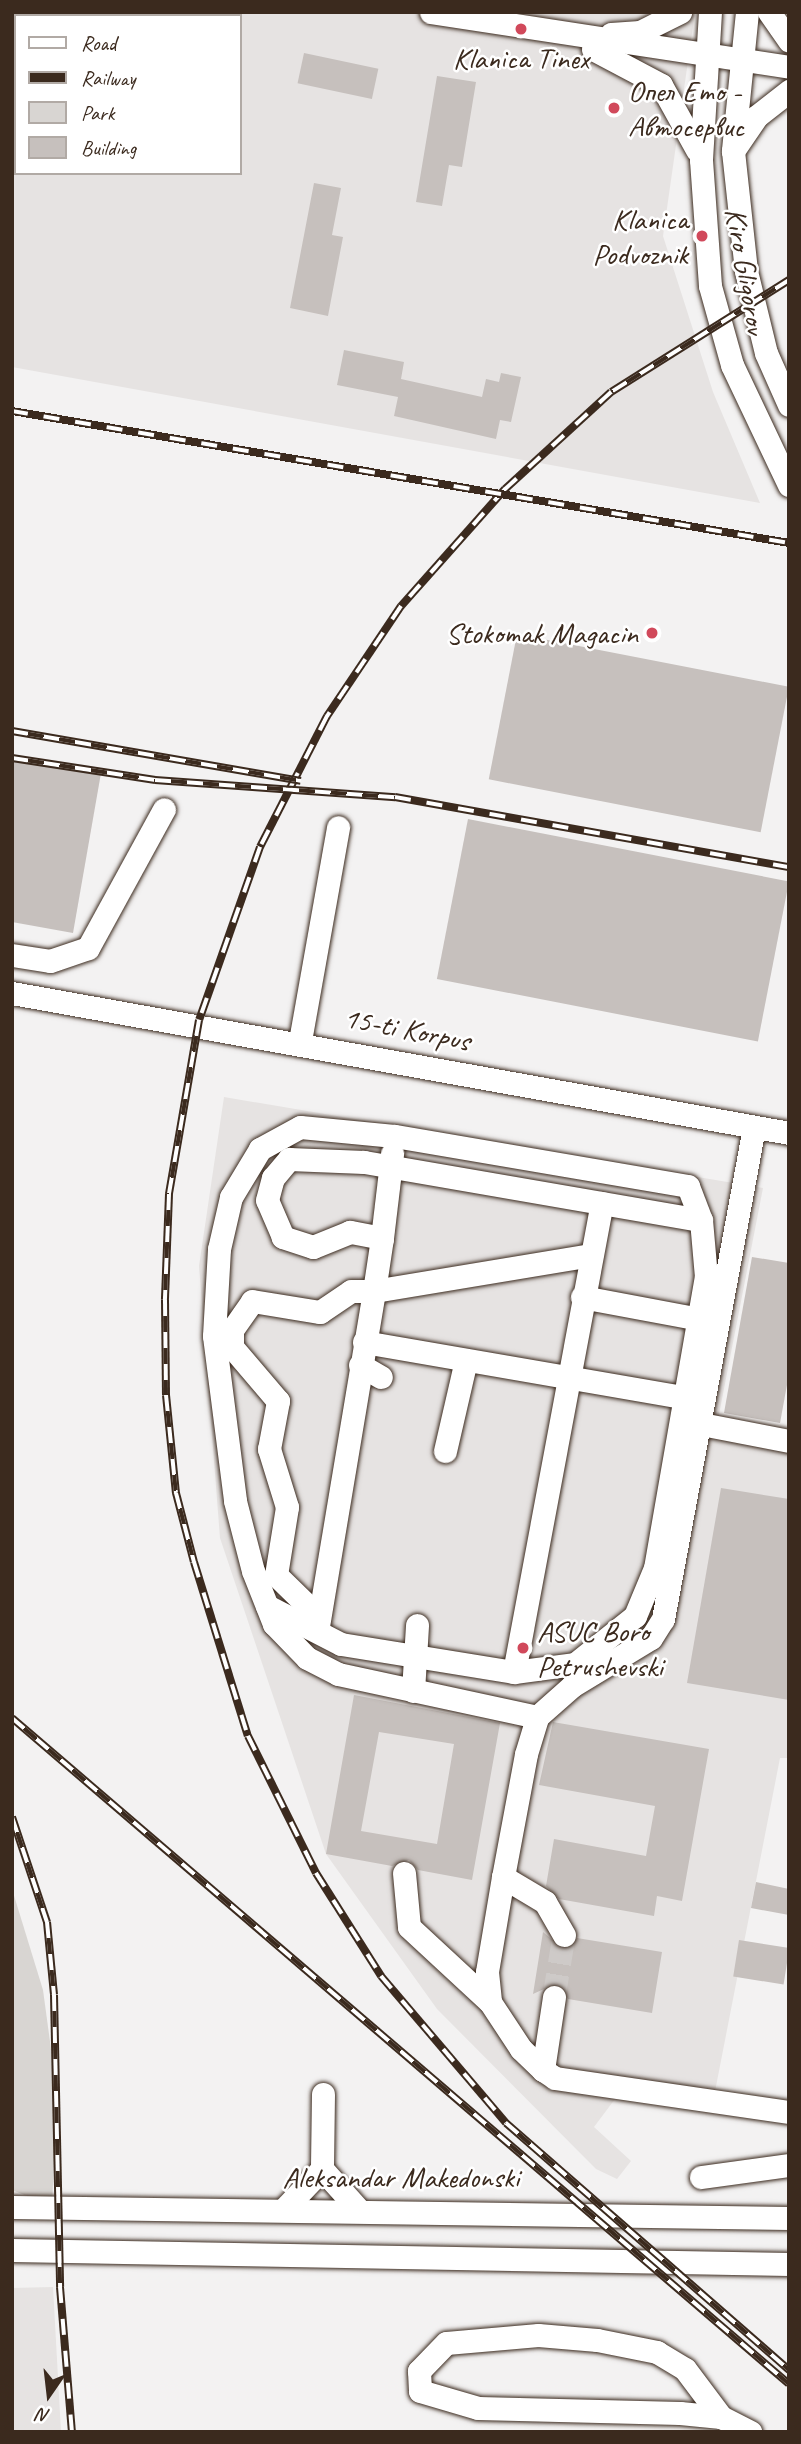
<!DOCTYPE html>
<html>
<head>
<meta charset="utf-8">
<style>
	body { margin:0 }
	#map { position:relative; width:801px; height:2444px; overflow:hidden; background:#f3f2f2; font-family:Caveat,sans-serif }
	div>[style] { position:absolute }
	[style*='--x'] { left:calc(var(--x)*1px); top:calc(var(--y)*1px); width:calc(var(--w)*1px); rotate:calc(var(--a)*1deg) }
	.built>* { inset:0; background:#e6e3e2 }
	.green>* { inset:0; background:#d8d5d2 }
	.building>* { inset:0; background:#c6c0bd; transform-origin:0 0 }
	.minor-tunnel>* { height:23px; margin-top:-11.5px; transform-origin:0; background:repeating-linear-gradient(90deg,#cecac8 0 23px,transparent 0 34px) }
	.roads { filter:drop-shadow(0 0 2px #3b2a1e) drop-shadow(0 0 2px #3b2a1e) }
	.minor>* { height:23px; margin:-11.5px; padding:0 11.5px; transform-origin:11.5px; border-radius:11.5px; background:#fff }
	.rail>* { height:8px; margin-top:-4px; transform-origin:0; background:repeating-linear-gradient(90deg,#fff 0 16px,#3b2a1e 0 32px); box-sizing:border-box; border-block:2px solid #3b2a1e }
	.dots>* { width:19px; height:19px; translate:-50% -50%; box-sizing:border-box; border:4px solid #fff; border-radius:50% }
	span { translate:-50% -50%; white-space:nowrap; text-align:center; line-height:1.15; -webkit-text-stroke:5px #fff; paint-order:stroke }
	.poi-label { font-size:30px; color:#3b2a1e }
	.left { translate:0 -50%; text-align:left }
	.right { translate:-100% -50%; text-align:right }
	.street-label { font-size:30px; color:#3b2a1e }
	.frame { position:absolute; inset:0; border:14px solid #3b2a1e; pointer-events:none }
	.legend { position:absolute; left:14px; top:14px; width:228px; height:161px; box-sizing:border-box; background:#fff; border:2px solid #b1aaa5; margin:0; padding:9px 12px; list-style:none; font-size:21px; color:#3b2a1e }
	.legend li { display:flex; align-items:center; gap:14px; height:35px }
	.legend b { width:35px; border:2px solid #b1aaa5 }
	.north { position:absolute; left:14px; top:2360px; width:70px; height:70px; -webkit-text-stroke:5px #fff; paint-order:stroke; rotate:194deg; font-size:19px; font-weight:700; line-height:28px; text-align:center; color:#3b2a1e }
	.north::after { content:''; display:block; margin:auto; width:24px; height:32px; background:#3b2a1e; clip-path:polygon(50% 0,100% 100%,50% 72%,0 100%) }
</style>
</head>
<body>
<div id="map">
	<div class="built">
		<i style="clip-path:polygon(evenodd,12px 12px,695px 12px,663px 236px,713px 392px,760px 503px,12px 367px,12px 12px,16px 16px,240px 16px,240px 173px,16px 173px,16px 16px)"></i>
		<i style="clip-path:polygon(224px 1097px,763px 1188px,716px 1430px,789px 1444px,789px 1758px,780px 1758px,711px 2112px,621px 2091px,594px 2127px,631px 2161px,617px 2179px,596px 2169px,437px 2009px,326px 1854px,220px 1538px,199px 1266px)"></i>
		<i style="clip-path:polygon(53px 2287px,61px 2432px,12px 2432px,12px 2288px)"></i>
	</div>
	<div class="green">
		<i style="clip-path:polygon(12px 1889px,43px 1990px,57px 2093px,52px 2206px,12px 2190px)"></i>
	</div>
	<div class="building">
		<i style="left:304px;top:53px;width:76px;height:31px;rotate:12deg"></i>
		<i style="clip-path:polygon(437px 76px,476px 82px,462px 167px,449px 165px,442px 206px,416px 202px)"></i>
		<i style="clip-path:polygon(314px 183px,341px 188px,332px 235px,343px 237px,328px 316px,290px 308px)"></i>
		<i style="clip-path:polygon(344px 350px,404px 362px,401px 379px,482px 397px,486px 379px,499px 382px,501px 373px,521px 377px,511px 422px,500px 420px,496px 439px,394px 416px,398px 397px,337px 385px)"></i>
		<i style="left:517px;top:634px;width:277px;height:148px;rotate:11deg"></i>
		<i style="clip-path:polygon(12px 758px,101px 773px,73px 933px,12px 922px)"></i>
		<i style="left:468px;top:819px;width:327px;height:163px;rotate:11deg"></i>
		<i style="clip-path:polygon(752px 1257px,789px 1263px,789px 1374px,780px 1423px,724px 1413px)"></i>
		<i style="clip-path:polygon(721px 1488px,789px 1499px,789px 1700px,687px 1683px)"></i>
		<i style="clip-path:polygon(evenodd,354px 1695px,500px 1723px,472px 1880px,418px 1870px,409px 1860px,392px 1866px,326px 1854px,354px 1695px,379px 1732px,454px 1744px,437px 1844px,361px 1831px,379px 1732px)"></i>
		<i style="clip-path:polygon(553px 1722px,709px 1749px,682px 1901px,657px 1896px,654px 1916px,559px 1899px,546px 1886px,554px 1839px,646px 1856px,655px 1806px,539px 1785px)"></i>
		<i style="clip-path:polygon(756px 1882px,789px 1889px,789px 1915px,751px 1908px)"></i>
		<i style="clip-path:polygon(543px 1932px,563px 1949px,577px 1938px,662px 1952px,652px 2013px,568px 1999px,557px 1983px,533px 1994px)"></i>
		<i style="left:739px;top:1940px;width:51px;height:37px;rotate:9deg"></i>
	</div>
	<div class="minor-tunnel">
		<i style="--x:554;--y:1997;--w:63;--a:-80.8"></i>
	</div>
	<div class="roads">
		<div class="minor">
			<i style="--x:431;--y:12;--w:362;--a:8.7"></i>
			<i style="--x:710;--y:12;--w:148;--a:93.5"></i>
			<i style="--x:701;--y:160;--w:126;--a:85.9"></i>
			<i style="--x:710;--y:286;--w:82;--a:74.4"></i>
			<i style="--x:732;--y:365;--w:133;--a:64.6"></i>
			<i style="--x:747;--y:12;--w:140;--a:95.8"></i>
			<i style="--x:733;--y:151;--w:121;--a:83.8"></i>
			<i style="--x:746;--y:271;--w:84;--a:76.3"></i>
			<i style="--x:766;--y:353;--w:57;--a:66.1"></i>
			<i style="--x:769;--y:12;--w:35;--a:55"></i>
			<i style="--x:611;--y:34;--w:29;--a:-4"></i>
			<i style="--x:640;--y:32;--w:45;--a:-26.6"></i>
			<i style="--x:593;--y:49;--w:77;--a:27.9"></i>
			<i style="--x:661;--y:85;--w:74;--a:61"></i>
			<i style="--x:733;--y:151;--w:42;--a:-55.6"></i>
			<i style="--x:757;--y:116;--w:41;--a:-38"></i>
			<i style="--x:12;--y:955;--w:38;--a:9"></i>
			<i style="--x:50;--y:961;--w:40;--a:-18.9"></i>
			<i style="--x:88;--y:948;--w:158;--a:-61.3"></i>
			<i style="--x:12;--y:993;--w:790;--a:10.21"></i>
			<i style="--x:300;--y:1041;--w:217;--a:-79.9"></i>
			<i style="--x:382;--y:1238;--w:85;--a:-83.2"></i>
			<i style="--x:582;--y:1297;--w:119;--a:10.6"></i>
			<i style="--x:364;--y:1342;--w:328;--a:9.8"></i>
			<i style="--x:360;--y:1365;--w:24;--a:30"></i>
			<i style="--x:701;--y:1424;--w:90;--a:10.9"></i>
			<i style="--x:445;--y:1451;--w:93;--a:-77"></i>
			<i style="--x:267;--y:1606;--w:83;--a:27.2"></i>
			<i style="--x:341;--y:1644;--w:175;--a:9.2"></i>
			<i style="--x:514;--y:1672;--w:62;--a:-7.5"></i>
			<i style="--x:575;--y:1664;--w:77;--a:-38.7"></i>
			<i style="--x:635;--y:1616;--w:52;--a:-67.4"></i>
			<i style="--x:655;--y:1568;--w:295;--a:-80.1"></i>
			<i style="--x:706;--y:1277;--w:57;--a:-95"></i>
			<i style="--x:701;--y:1220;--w:36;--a:-111"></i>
			<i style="--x:688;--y:1186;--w:298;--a:-170.3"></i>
			<i style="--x:394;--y:1136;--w:94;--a:-174.5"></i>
			<i style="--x:300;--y:1127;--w:46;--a:151.2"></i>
			<i style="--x:260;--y:1149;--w:56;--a:121.1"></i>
			<i style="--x:231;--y:1197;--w:53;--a:103"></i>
			<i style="--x:219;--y:1249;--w:87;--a:93.3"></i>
			<i style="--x:214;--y:1336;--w:166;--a:82.7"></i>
			<i style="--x:235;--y:1501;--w:72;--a:75.6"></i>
			<i style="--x:253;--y:1571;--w:57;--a:68.4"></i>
			<i style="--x:274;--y:1624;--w:47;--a:45.9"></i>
			<i style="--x:307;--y:1658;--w:35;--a:27"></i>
			<i style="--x:338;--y:1674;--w:204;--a:12.2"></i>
			<i style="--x:318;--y:1616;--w:59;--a:-135.7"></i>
			<i style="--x:276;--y:1575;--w:69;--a:-80.8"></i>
			<i style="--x:287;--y:1507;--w:61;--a:-107.2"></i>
			<i style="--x:269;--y:1449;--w:49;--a:-79.4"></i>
			<i style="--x:278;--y:1401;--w:71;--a:-130.4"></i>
			<i style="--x:232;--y:1347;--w:17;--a:-90"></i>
			<i style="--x:232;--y:1330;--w:35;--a:-55"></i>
			<i style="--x:252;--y:1301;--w:69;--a:9.2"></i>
			<i style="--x:320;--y:1312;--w:37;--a:-34"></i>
			<i style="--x:351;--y:1291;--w:23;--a:0"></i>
			<i style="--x:374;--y:1291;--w:54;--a:-81.4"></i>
			<i style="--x:382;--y:1238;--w:33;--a:-169"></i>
			<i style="--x:350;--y:1232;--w:40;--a:158"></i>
			<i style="--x:313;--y:1247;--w:32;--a:-162"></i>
			<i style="--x:283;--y:1237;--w:40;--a:-113.4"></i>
			<i style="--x:267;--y:1200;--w:23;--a:-75"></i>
			<i style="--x:273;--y:1178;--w:25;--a:-50"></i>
			<i style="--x:289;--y:1159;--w:75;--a:2.3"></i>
			<i style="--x:364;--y:1162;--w:342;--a:9.8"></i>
			<i style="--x:318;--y:1626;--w:340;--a:-80.5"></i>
			<i style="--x:374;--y:1291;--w:220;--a:-9.4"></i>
			<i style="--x:514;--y:1672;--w:477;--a:-79.4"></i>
			<i style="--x:413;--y:1691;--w:66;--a:-86.5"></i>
			<i style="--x:404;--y:1873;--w:54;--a:84.7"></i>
			<i style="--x:409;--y:1927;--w:110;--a:42.8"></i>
			<i style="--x:503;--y:1877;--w:96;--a:99.6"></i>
			<i style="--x:487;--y:1972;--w:30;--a:84"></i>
			<i style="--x:490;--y:2002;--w:56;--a:56.6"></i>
			<i style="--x:521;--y:2049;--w:30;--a:44"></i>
			<i style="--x:564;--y:1935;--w:38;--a:-120"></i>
			<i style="--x:545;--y:1902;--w:49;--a:-149.2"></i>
			<i style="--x:503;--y:1877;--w:125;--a:-79.4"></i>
			<i style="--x:526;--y:1754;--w:39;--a:-73"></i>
			<i style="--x:537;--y:1717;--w:47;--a:-41.5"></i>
			<i style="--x:572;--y:1686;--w:92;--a:-31.3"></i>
			<i style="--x:651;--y:1638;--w:22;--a:-58"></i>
			<i style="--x:663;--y:1619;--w:500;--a:-79.52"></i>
			<i style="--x:554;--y:1997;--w:74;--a:98.6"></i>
			<i style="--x:543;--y:2070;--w:14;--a:34"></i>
			<i style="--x:555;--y:2078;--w:236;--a:8.3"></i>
			<i style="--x:323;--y:2094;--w:75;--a:90.8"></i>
			<i style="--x:322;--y:2169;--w:54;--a:48"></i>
			<i style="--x:701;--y:2177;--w:89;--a:-7.8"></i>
			<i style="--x:12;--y:2207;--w:777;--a:0.81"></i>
			<i style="--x:285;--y:2208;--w:54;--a:-46.5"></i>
			<i style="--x:12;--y:2250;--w:777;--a:1.03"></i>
			<i style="--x:721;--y:2417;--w:60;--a:-126.9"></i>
			<i style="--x:685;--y:2369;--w:33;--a:-149"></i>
			<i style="--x:657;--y:2352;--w:61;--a:-168.7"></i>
			<i style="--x:597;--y:2340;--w:59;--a:-175.2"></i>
			<i style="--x:538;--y:2335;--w:92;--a:175"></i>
			<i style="--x:446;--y:2343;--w:39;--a:134"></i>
			<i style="--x:419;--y:2371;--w:20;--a:87"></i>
			<i style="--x:420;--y:2391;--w:60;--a:16.3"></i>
			<i style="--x:478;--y:2408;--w:202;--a:1.4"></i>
			<i style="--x:680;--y:2413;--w:41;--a:5.6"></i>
			<i style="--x:721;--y:2417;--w:33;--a:27"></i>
		</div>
	</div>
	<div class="rail">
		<i style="--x:789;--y:280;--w:210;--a:147.8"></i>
		<i style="--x:611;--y:392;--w:144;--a:137.5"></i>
		<i style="--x:505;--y:489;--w:157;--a:131.6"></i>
		<i style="--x:401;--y:606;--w:133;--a:123.9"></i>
		<i style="--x:327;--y:716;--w:147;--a:117.1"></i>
		<i style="--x:260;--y:847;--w:183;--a:109.4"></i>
		<i style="--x:199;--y:1020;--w:177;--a:99.8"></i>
		<i style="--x:169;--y:1194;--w:106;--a:92.2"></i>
		<i style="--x:165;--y:1300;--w:95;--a:89.4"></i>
		<i style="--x:166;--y:1395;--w:99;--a:84.2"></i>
		<i style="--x:176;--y:1493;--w:71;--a:75.4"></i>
		<i style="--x:194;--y:1562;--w:182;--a:72.8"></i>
		<i style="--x:248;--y:1736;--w:153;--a:63.6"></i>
		<i style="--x:316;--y:1873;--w:122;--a:57.7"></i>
		<i style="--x:381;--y:1976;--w:193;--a:49.6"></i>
		<i style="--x:506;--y:2123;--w:376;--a:41.1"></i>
		<i style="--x:12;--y:411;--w:788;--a:9.64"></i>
		<i style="--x:12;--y:731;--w:293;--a:9.8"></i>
		<i style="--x:12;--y:758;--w:145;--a:8.7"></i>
		<i style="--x:155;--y:780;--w:241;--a:4.1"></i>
		<i style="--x:395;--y:797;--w:400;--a:10.1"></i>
		<i style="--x:12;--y:1718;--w:1023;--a:40.6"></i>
		<i style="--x:12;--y:1817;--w:111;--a:71.6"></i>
		<i style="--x:47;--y:1922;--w:73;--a:84.5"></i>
		<i style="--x:54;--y:1995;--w:292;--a:88.8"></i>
		<i style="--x:60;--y:2287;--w:145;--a:85.3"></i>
	</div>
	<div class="dots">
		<i style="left:521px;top:29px;background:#d1495b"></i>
		<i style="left:614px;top:108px;background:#d1495b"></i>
		<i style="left:702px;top:236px;background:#d1495b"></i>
		<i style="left:652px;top:633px;background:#d1495b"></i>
		<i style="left:523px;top:1648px;background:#d1495b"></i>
	</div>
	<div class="poi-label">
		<span style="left:521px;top:58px">Klanica Tinex</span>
		<span class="left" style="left:628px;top:108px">Опел Ето -<br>Автосервис</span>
		<span class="right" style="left:688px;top:236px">Klanica<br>Podvoznik</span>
		<span class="right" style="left:638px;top:633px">Stokomak Magacin</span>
		<span class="left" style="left:537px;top:1648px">ASUC Boro<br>Petrushevski</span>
	</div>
	<div class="street-label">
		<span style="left:746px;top:271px;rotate:80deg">Kiro Gligorov</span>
		<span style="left:407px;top:1029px;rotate:11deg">15-ti Korpus</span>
		<span style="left:401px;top:2177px">Aleksandar Makedonski</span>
	</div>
	<div class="frame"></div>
	<ul class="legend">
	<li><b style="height:9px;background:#fff"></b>Road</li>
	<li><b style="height:9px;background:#3b2a1e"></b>Railway</li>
	<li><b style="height:19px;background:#d8d5d2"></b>Park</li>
	<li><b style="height:19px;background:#c6c0bd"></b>Building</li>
	</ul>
	<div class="north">N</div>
</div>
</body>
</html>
